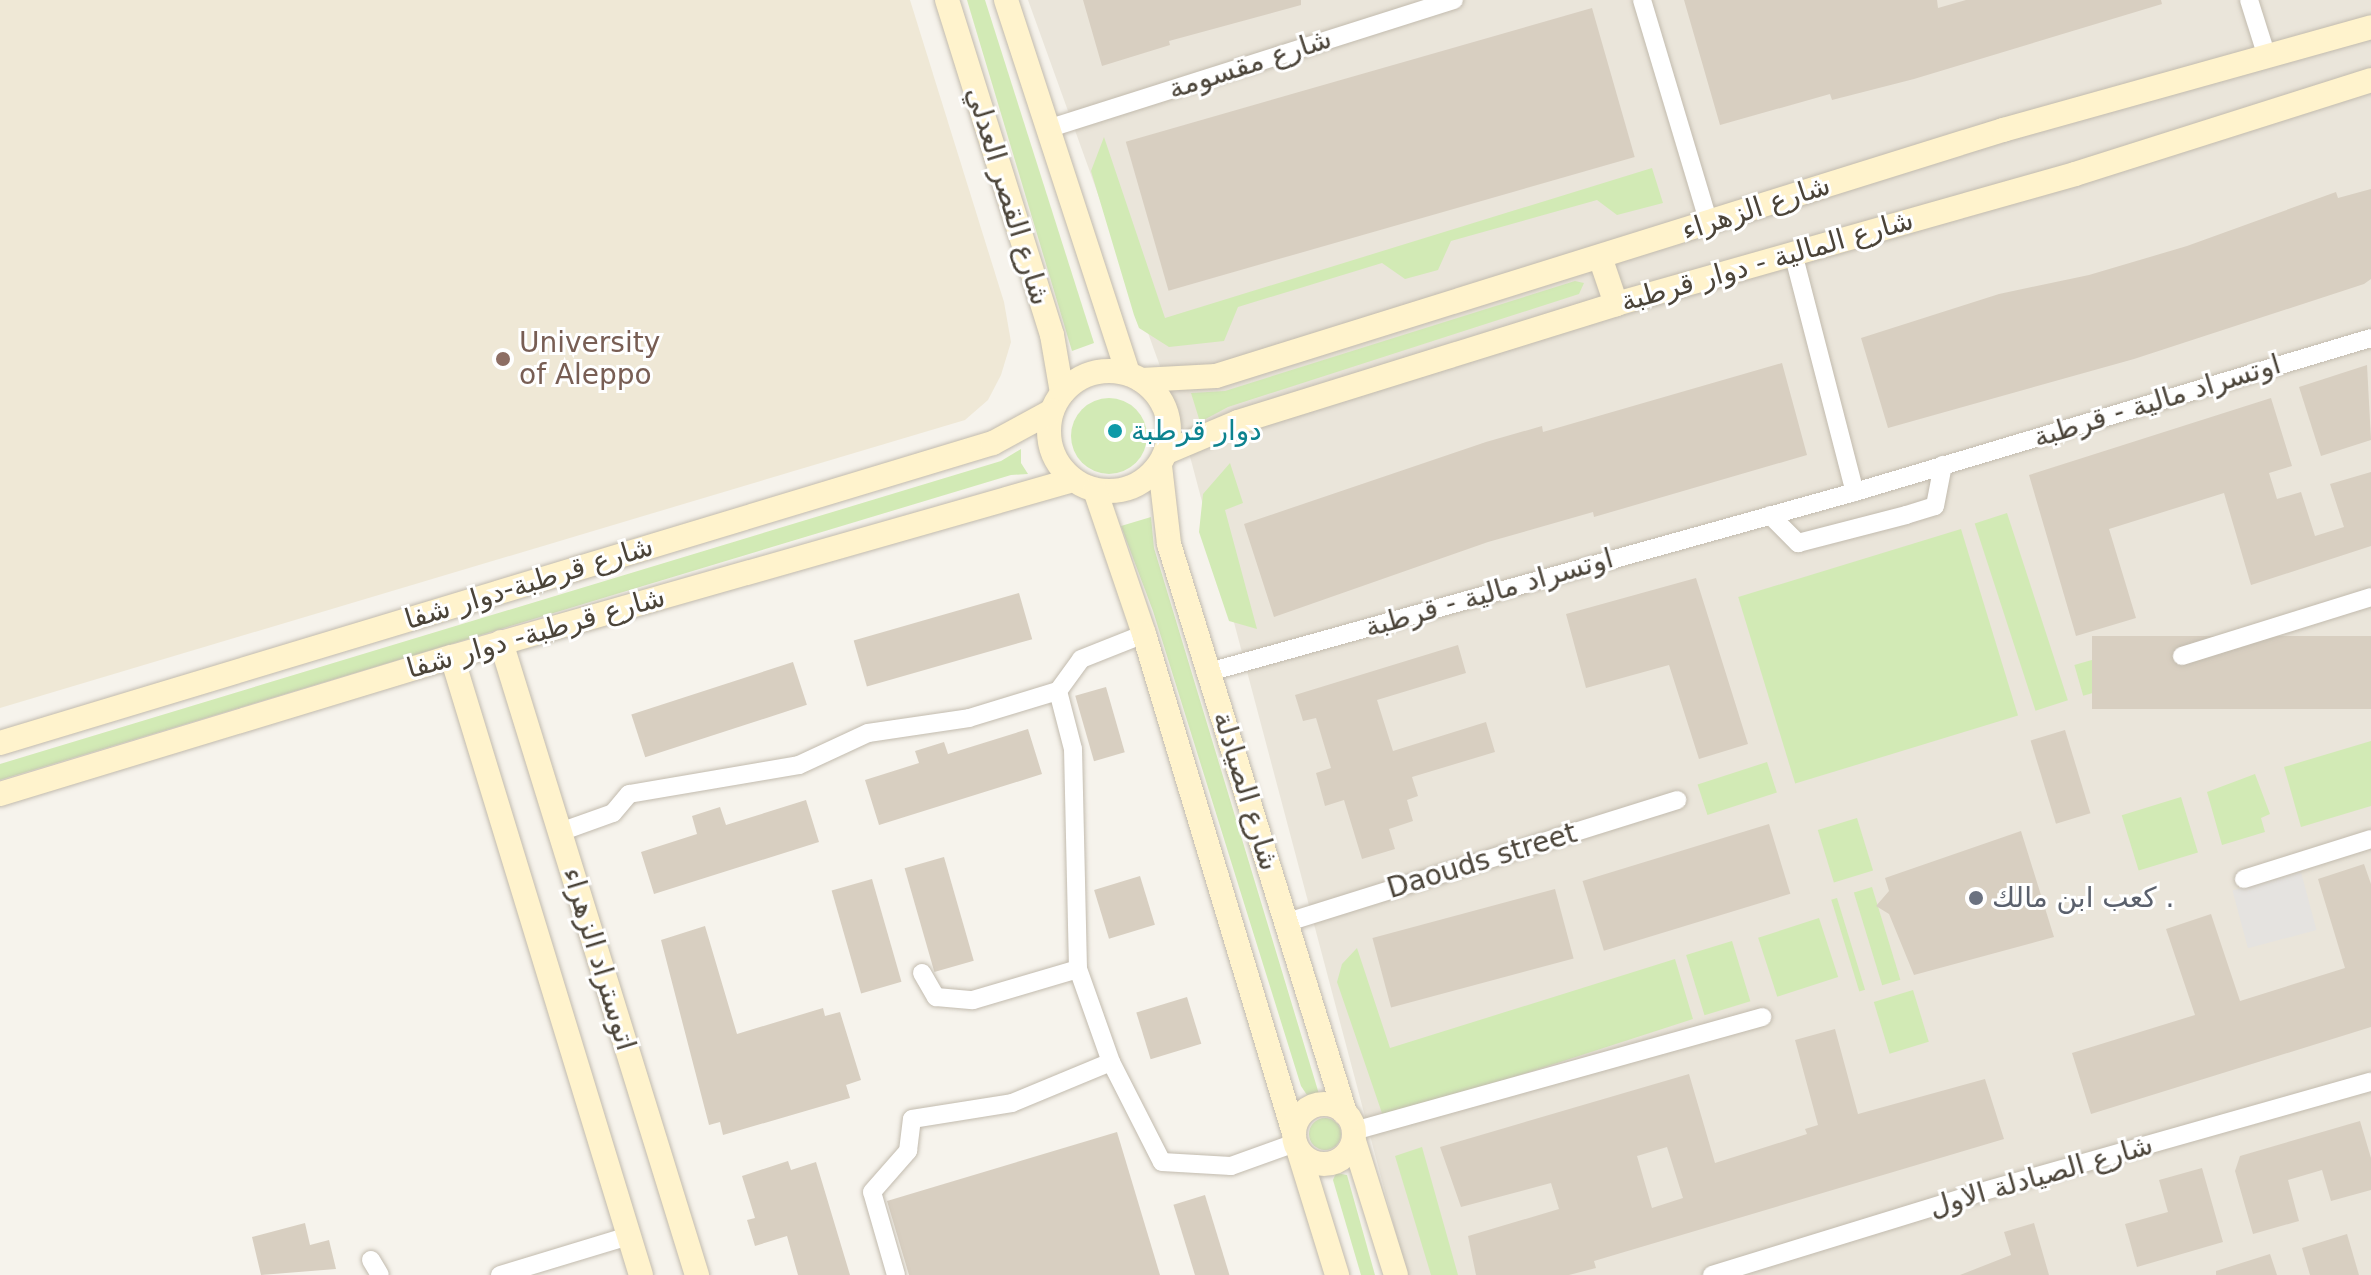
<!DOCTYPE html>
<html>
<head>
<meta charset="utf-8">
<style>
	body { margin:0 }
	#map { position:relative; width:2371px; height:1275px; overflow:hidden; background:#f6f3ec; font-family:"DejaVu Sans","Noto Naskh Arabic",sans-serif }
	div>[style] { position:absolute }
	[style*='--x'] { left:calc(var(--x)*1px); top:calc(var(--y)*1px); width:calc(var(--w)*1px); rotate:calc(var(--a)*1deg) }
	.residential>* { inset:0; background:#eae5da }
	.education>* { inset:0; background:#efe8d6 }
	.green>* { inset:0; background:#d2eab5; transform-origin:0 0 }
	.round { border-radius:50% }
	.parking>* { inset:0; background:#e5e3e0; transform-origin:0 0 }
	.building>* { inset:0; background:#d8cfc1; transform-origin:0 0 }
	.roads { filter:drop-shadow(0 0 2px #c2bbae) drop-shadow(0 0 2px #c2bbae) }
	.street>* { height:18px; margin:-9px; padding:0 9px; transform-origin:9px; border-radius:9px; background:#fff }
	.secondary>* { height:24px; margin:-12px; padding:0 12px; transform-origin:12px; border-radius:12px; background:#fff3cd }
	.secondary>.ring { margin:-12px; padding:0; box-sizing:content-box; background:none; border:24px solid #fff3cd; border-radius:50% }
	.dots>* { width:22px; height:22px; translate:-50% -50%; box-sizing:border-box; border:4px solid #fff; border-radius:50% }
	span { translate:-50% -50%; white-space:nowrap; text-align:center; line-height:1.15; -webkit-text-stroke:6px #fff; paint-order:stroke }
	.street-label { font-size:28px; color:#4b4439 }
	.education-label { font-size:28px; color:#785e54 }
	.left { translate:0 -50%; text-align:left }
	.culture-label { font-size:28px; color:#0d838f }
	.worship-label { font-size:28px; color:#5b616d }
</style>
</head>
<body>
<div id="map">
	<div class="residential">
		<i style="clip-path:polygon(1028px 0,2371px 0,2371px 1275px,1407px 1275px,1183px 430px)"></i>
	</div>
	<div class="education">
		<i style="clip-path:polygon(0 0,910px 0,1004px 302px,1011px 342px,1001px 375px,988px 400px,965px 420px,0 708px)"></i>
	</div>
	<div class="green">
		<i style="clip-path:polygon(967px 0,985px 0,1094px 343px,1072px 351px)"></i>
		<i style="clip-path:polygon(1104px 137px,1165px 318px,1652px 168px,1663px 203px,1617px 215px,1597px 200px,1451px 241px,1438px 270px,1405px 279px,1382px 263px,1238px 307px,1224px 341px,1169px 347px,1139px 328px,1134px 315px,1091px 171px)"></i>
		<i style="clip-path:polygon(1575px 281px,1584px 283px,1579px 294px,1228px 407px,1200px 422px,1191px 393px,1225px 391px)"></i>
		<i class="round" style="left:1071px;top:398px;width:76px;height:76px"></i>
		<i style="clip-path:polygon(1021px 449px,1021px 463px,1028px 474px,1011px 475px,0 780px,0 764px,1001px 461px)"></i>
		<i style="clip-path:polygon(1230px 463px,1243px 503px,1225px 510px,1257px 629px,1229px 621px,1199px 532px,1203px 494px)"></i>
		<i style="left:2007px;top:513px;width:197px;height:34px;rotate:72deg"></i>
		<i style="clip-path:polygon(1151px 517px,1154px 548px,1319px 1094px,1307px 1095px,1301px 1086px,1153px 611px,1121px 526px)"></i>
		<i style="left:1961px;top:529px;width:195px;height:233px;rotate:73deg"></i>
		<i style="left:2158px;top:641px;width:32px;height:87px;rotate:74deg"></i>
		<i style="clip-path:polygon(2371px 741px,2371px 806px,2301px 827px,2284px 767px)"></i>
		<i style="left:1767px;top:762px;width:32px;height:73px;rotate:72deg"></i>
		<i style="clip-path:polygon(2255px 774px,2270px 814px,2261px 818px,2265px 832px,2222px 845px,2207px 792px)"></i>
		<i style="left:2181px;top:797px;width:58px;height:62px;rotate:73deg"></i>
		<i style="left:1857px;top:818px;width:55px;height:41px;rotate:73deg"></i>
		<i style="left:1872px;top:887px;width:97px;height:19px;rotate:73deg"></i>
		<i style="left:1837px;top:898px;width:96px;height:6px;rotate:73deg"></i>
		<i style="left:1819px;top:918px;width:62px;height:64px;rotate:72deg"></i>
		<i style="left:1732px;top:941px;width:63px;height:48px;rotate:73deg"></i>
		<i style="clip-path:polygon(1357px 948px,1390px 1048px,1675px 959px,1693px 1019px,1384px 1119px,1337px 982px,1342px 964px)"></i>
		<i style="left:1913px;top:990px;width:54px;height:41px;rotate:73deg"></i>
		<i class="round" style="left:1309px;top:1118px;width:32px;height:32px"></i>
		<i style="clip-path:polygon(1422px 1147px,1458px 1275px,1431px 1275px,1395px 1156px)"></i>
		<i style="clip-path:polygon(1336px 1173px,1347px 1175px,1375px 1275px,1361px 1275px,1333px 1180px)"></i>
	</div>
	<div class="parking">
		<i style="left:2301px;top:872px;width:60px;height:71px;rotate:75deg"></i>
	</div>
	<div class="building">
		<i style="clip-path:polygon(1083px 0,1301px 0,1301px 5px,1169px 41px,1170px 45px,1102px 66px)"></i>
		<i style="clip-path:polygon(1684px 0,1937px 0,1938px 8px,1966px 0,2161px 0,2162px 4px,1914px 79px,1832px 100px,1830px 94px,1720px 125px)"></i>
		<i style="left:1592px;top:8px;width:155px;height:485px;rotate:74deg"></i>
		<i style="clip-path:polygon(2371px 189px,2371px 279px,2364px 284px,2134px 359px,1888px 428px,1861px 338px,1999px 294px,2089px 275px,2187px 246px,2336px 192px,2338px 198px)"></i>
		<i style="clip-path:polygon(1782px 363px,1807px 455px,1594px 517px,1593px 512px,1488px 542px,1274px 617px,1244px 524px,1486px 442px,1542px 426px,1543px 432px)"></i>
		<i style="clip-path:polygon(2367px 365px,2371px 440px,2321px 456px,2299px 387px)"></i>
		<i style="clip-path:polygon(2271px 398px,2292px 466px,2269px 473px,2277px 499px,2301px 492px,2315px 536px,2344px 527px,2330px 484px,2371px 472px,2371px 546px,2251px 585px,2224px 493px,2109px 529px,2136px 618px,2076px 636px,2029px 475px)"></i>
		<i style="clip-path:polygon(1696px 578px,1748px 744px,1699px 759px,1669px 665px,1586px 688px,1566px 614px)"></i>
		<i style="left:1019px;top:593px;width:48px;height:172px;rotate:74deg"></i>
		<i style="left:2371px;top:636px;width:73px;height:279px;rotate:90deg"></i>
		<i style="clip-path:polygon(1458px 645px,1466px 673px,1377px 700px,1393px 751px,1486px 722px,1495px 752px,1412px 777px,1418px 796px,1407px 800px,1413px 821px,1389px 829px,1395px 849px,1362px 859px,1344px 800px,1325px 806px,1316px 773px,1331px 768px,1316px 718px,1303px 721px,1295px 695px)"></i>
		<i style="left:793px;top:662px;width:45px;height:170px;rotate:72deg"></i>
		<i style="left:1106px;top:687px;width:68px;height:32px;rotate:74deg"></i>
		<i style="clip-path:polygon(1028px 729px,1042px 774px,879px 825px,865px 780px,919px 763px,915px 751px,944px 742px,948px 754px)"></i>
		<i style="left:2065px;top:730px;width:87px;height:36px;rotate:73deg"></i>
		<i style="clip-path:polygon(806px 800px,819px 842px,654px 894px,641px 852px,697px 834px,692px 816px,720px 807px,726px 825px)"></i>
		<i style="left:1769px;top:824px;width:73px;height:195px;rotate:73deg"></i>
		<i style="clip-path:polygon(2021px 831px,2054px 937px,1914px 975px,1889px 914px,1876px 906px,1889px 891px,1885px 878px)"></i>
		<i style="left:944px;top:857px;width:108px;height:41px;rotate:74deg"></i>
		<i style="clip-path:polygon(2364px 864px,2371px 884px,2371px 1027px,2091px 1114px,2072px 1053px,2195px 1015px,2166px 929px,2211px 914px,2240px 1001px,2345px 968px,2318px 879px)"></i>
		<i style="left:1140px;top:876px;width:51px;height:48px;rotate:73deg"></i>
		<i style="left:872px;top:879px;width:107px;height:42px;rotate:74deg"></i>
		<i style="left:1555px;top:889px;width:72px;height:189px;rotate:75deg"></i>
		<i style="clip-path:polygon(705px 926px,737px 1034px,823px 1008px,825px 1016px,840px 1012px,861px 1080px,846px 1085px,850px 1098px,723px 1135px,720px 1122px,709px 1125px,661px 940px)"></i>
		<i style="left:1187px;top:997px;width:49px;height:53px;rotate:73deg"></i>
		<i style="clip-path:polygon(evenodd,1835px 1029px,1858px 1114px,1985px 1079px,2004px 1139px,1594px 1261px,1596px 1268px,1569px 1275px,1476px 1275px,1468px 1236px,1559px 1209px,1551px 1183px,1461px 1207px,1440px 1147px,1689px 1074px,1715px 1163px,1807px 1134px,1805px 1129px,1818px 1125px,1795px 1040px,1835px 1029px,1667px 1147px,1683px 1198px,1652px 1208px,1637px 1156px,1667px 1147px)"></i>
		<i style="clip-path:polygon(2360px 1121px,2371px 1158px,2371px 1190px,2331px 1201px,2322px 1170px,2288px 1180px,2299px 1221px,2253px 1234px,2235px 1171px,2240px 1156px)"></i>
		<i style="clip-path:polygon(1117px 1132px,1160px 1275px,909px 1275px,887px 1201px)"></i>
		<i style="clip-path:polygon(788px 1161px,791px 1170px,816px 1162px,850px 1275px,798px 1275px,787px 1236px,755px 1246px,747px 1220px,755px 1218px,742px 1176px)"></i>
		<i style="clip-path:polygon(2202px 1168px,2223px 1242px,2137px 1267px,2125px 1224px,2168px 1212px,2159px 1180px)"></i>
		<i style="left:1205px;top:1195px;width:84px;height:33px;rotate:73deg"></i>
		<i style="clip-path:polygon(305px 1223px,310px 1245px,329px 1240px,336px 1269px,261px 1275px,252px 1237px)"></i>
		<i style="clip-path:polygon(2034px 1223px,2049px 1275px,1960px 1275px,2011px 1255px,2004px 1232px)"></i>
		<i style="clip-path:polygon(2347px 1234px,2359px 1275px,2310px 1275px,2302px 1248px)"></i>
		<i style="clip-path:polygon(2270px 1254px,2277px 1275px,2216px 1275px,2216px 1271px)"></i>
	</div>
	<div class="roads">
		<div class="street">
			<i style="--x:1642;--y:0;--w:233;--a:73.3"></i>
			<i style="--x:2249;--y:0;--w:60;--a:72.5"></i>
			<i style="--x:1047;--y:129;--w:427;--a:-17.6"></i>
			<i style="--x:1793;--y:253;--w:247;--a:75.5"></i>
			<i style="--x:1770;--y:515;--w:40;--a:45"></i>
			<i style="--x:1798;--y:543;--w:112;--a:-14.5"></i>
			<i style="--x:1906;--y:515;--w:30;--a:-17"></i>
			<i style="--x:1935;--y:506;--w:42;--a:-79"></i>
			<i style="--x:2182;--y:656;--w:198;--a:-17.3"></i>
			<i style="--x:1209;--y:672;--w:671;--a:-15.57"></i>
			<i style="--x:1855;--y:492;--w:538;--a:-16.62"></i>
			<i style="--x:560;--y:832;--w:56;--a:-19.7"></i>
			<i style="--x:613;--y:813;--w:25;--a:-50"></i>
			<i style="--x:629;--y:794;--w:172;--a:-9.7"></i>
			<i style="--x:799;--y:765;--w:76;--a:-24.9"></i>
			<i style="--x:868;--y:733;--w:102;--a:-8.4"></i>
			<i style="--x:969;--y:718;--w:93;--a:-16.9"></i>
			<i style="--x:2244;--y:879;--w:133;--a:-17.5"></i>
			<i style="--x:1288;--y:922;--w:408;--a:-17.4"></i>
			<i style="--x:922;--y:973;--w:28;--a:60"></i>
			<i style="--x:936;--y:997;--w:37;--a:5"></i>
			<i style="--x:973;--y:1000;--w:109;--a:-16.4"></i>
			<i style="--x:1111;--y:1062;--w:112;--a:63"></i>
			<i style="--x:1162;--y:1162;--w:69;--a:3.3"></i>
			<i style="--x:1231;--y:1166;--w:68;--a:-19.8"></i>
			<i style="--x:1354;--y:1131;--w:424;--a:-15.6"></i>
			<i style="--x:371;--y:1260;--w:17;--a:59"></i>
			<i style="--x:500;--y:1275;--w:134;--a:-16.9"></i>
			<i style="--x:896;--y:1275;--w:86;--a:-106.1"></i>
			<i style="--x:872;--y:1192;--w:55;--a:-48.7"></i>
			<i style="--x:908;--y:1151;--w:32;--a:-83"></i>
			<i style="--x:912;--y:1119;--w:101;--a:-9.1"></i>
			<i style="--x:1012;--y:1103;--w:107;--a:-22.5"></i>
			<i style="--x:1111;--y:1062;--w:99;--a:-109.5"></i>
			<i style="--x:1078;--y:969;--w:220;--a:-91.3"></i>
			<i style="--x:1073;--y:749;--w:60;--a:-104.5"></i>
			<i style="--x:1058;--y:691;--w:39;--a:-54"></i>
			<i style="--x:1081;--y:659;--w:68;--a:-21.6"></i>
			<i style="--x:1712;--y:1275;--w:282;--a:-17.1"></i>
			<i style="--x:1981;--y:1192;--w:405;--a:-15.8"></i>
		</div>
		<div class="secondary">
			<i style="--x:947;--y:0;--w:351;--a:72.6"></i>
			<i style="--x:1052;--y:335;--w:59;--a:80.2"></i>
			<i style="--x:1006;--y:0;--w:393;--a:71.9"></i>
			<i style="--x:1600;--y:257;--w:50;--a:71.2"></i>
			<i class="ring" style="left:1049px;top:371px;width:96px;height:96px"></i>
			<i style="--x:1141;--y:380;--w:75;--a:-3.1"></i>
			<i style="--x:1216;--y:376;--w:825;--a:-17.36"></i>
			<i style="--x:2003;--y:130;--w:382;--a:-15.6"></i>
			<i style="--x:1167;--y:452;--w:77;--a:-22.9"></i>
			<i style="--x:1238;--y:422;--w:396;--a:-17.3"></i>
			<i style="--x:1616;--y:304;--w:477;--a:-15.8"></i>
			<i style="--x:2075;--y:174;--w:311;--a:-17.6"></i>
			<i style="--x:1160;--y:466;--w:79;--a:83.4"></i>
			<i style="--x:1169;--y:544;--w:596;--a:72.81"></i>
			<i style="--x:1095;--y:490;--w:152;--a:71.2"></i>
			<i style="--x:1144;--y:634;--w:521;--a:73.27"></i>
			<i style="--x:501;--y:642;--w:663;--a:72.8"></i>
			<i style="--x:452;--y:657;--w:646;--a:73"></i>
			<i style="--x:0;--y:743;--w:1037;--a:-16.81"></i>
			<i style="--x:993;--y:443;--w:67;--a:-28.5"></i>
			<i style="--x:0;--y:794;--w:472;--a:-16.9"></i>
			<i style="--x:452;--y:657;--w:646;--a:-15.91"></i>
			<i class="ring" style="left:1294px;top:1104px;width:36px;height:36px"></i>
			<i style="--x:1354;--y:1141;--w:140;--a:72.6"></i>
			<i style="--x:1299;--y:1152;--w:129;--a:72.8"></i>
		</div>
	</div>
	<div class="dots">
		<i style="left:503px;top:359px;background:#8d6e63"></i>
		<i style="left:1115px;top:431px;background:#0f9aa8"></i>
		<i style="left:1976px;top:898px;background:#6b7280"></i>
	</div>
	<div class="street-label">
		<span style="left:1250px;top:64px;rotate:-18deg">شارع مقسومة</span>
		<span style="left:1008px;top:196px;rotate:73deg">شارع القصر العدلي</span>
		<span style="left:1756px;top:208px;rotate:-18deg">شارع الزهراء</span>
		<span style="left:1767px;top:261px;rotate:-16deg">شارع المالية - دوار قرطبة</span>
		<span style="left:2157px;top:401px;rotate:-17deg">اوتسراد مالية - قرطبة</span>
		<span style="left:529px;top:583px;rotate:-17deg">شارع قرطبة-دوار شفا</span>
		<span style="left:1489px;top:593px;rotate:-16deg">اوتسراد مالية - قرطبة</span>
		<span style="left:536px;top:633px;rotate:-16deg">شارع قرطبة- دوار شفا</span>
		<span style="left:1246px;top:791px;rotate:73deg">شارع الصيادلة</span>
		<span style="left:1482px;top:861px;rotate:-17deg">Daouds street</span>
		<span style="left:599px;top:959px;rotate:73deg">اتوستراد الزهراء</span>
		<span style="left:2041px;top:1176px;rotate:-16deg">شارع الصيادلة الاول</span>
	</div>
	<div class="education-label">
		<span class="left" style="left:519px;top:359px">University<br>of Aleppo</span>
	</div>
	<div class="culture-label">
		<span class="left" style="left:1131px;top:431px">دوار قرطبة</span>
	</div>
	<div class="worship-label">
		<span class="left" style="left:1992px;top:898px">كعب ابن مالك .</span>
	</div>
</div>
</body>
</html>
